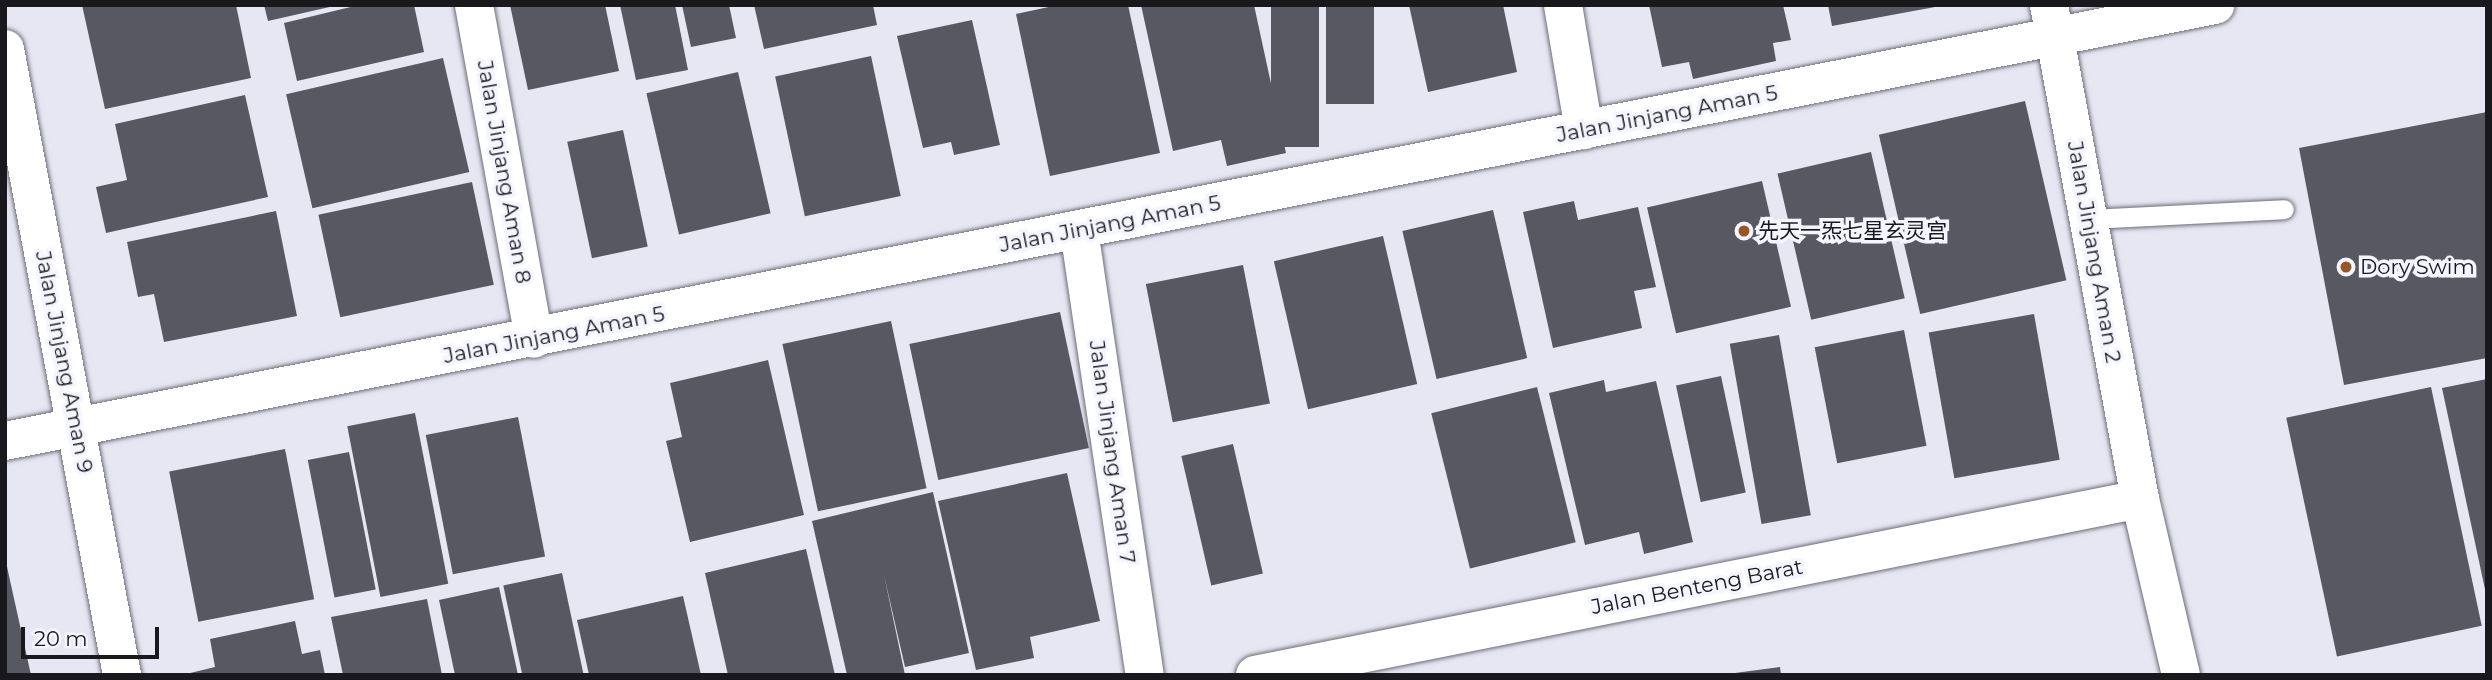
<!DOCTYPE html>
<html>
<head>
<meta charset="utf-8">
<style>
	body { margin:0 }
	#map { position:relative; width:2492px; height:680px; overflow:hidden; background:#e7e7f4; font-family:Montserrat,"Noto Sans SC",sans-serif }
	div>[style] { position:absolute }
	[style*='--x'] { left:calc(var(--x)*1px); top:calc(var(--y)*1px); width:calc(var(--w)*1px); rotate:calc(var(--a)*1deg) }
	.building>* { inset:0; background:#585863; transform-origin:0 0 }
	.roads { filter:drop-shadow(0 0 2px #6d6d78) drop-shadow(0 0 2px #6d6d78) }
	.service>* { height:19px; margin:-9.5px; padding:0 9.5px; transform-origin:9.5px; border-radius:9.5px; background:#fff }
	.minor>* { height:38px; margin:-19px; padding:0 19px; transform-origin:19px; border-radius:19px; background:#fff }
	.dots>* { width:19px; height:19px; translate:-50% -50%; box-sizing:border-box; border:4px solid #f4f5ff; border-radius:50% }
	span { translate:-50% -50%; white-space:nowrap; text-align:center; line-height:1.15; -webkit-text-stroke:7px #f4f5ff; paint-order:stroke }
	.street-label { font-size:21px; color:#19191d }
	.poi-label { font-size:21px; color:#19191d }
	.left { translate:0 -50%; text-align:left }
	.frame { position:absolute; inset:0; border:7px solid #19191d; pointer-events:none }
	.scale { position:absolute; left:21px; top:627px; width:138px; height:32px; box-sizing:border-box; border:4px solid #19191d; border-top:0; padding-left:9px; font-size:21px; line-height:24px; white-space:nowrap; color:#19191d; -webkit-text-stroke:5px #f4f5ff; paint-order:stroke }
</style>
</head>
<body>
<div id="map">
	<div class="building">
		<i style="clip-path:polygon(82px 5px,236px 5px,251px 78px,105px 109px)"></i>
		<i style="clip-path:polygon(264px 5px,334px 5px,334px 6px,268px 21px)"></i>
		<i style="clip-path:polygon(359px 5px,414px 5px,424px 52px,297px 81px,284px 23px)"></i>
		<i style="clip-path:polygon(510px 5px,605px 5px,619px 71px,528px 90px)"></i>
		<i style="clip-path:polygon(620px 5px,675px 5px,688px 70px,636px 80px)"></i>
		<i style="clip-path:polygon(682px 5px,729px 5px,736px 38px,691px 47px)"></i>
		<i style="clip-path:polygon(754px 5px,873px 5px,877px 25px,764px 49px)"></i>
		<i style="clip-path:polygon(1058px 5px,1128px 5px,1160px 153px,1050px 176px,1016px 14px)"></i>
		<i style="clip-path:polygon(1141px 5px,1254px 5px,1286px 153px,1227px 166px,1221px 140px,1173px 151px)"></i>
		<i style="left:1271px;top:5px;width:48px;height:142px"></i>
		<i style="left:1326px;top:5px;width:48px;height:99px"></i>
		<i style="clip-path:polygon(1409px 5px,1503px 5px,1517px 72px,1428px 92px)"></i>
		<i style="clip-path:polygon(1649px 5px,1783px 5px,1791px 40px,1773px 43px,1776px 61px,1693px 79px,1689px 62px,1662px 67px)"></i>
		<i style="clip-path:polygon(1828px 5px,1935px 5px,1935px 7px,1832px 26px)"></i>
		<i style="clip-path:polygon(972px 20px,1000px 145px,954px 155px,951px 142px,923px 148px,897px 36px)"></i>
		<i style="left:871px;top:56px;width:143px;height:98px;rotate:78deg"></i>
		<i style="left:443px;top:58px;width:117px;height:161px;rotate:77deg"></i>
		<i style="left:738px;top:72px;width:145px;height:94px;rotate:77deg"></i>
		<i style="clip-path:polygon(245px 95px,268px 197px,106px 233px,96px 187px,127px 180px,115px 124px)"></i>
		<i style="left:2025px;top:101px;width:184px;height:150px;rotate:77deg"></i>
		<i style="clip-path:polygon(2487px 112px,2487px 358px,2344px 385px,2299px 148px)"></i>
		<i style="left:623px;top:130px;width:119px;height:57px;rotate:78deg"></i>
		<i style="left:1871px;top:152px;width:150px;height:96px;rotate:77deg"></i>
		<i style="left:1762px;top:181px;width:129px;height:118px;rotate:77deg"></i>
		<i style="left:472px;top:182px;width:105px;height:157px;rotate:78deg"></i>
		<i style="clip-path:polygon(1574px 201px,1578px 220px,1638px 207px,1656px 287px,1634px 291px,1642px 328px,1553px 348px,1523px 212px)"></i>
		<i style="left:1493px;top:210px;width:152px;height:93px;rotate:77deg"></i>
		<i style="clip-path:polygon(276px 211px,297px 316px,164px 342px,154px 294px,138px 297px,127px 242px)"></i>
		<i style="left:1383px;top:236px;width:152px;height:112px;rotate:77deg"></i>
		<i style="left:1243px;top:265px;width:141px;height:99px;rotate:79deg"></i>
		<i style="left:1060px;top:312px;width:139px;height:154px;rotate:78deg"></i>
		<i style="left:2034px;top:314px;width:148px;height:107px;rotate:80deg"></i>
		<i style="left:891px;top:321px;width:171px;height:111px;rotate:78deg"></i>
		<i style="left:1904px;top:330px;width:118px;height:91px;rotate:79deg"></i>
		<i style="left:1779px;top:335px;width:183px;height:50px;rotate:80deg"></i>
		<i style="clip-path:polygon(768px 360px,804px 515px,690px 542px,666px 441px,682px 437px,670px 383px)"></i>
		<i style="left:1721px;top:376px;width:119px;height:46px;rotate:78deg"></i>
		<i style="clip-path:polygon(2487px 379px,2487px 594px,2486px 594px,2442px 388px)"></i>
		<i style="clip-path:polygon(1604px 380px,1606px 392px,1656px 381px,1693px 542px,1644px 554px,1639px 532px,1585px 545px,1549px 393px)"></i>
		<i style="left:1537px;top:387px;width:160px;height:109px;rotate:76deg"></i>
		<i style="left:2431px;top:387px;width:244px;height:148px;rotate:78deg"></i>
		<i style="left:415px;top:413px;width:174px;height:69px;rotate:79deg"></i>
		<i style="left:518px;top:417px;width:142px;height:94px;rotate:79deg"></i>
		<i style="left:1233px;top:444px;width:133px;height:53px;rotate:77deg"></i>
		<i style="left:285px;top:449px;width:153px;height:118px;rotate:79deg"></i>
		<i style="left:349px;top:452px;width:140px;height:42px;rotate:79deg"></i>
		<i style="clip-path:polygon(1067px 473px,1100px 621px,1030px 637px,1034px 658px,976px 670px,938px 501px)"></i>
		<i style="clip-path:polygon(933px 492px,969px 653px,905px 667px,884px 575px,905px 675px,847px 675px,812px 521px)"></i>
		<i style="clip-path:polygon(806px 549px,835px 675px,728px 675px,705px 573px)"></i>
		<i style="clip-path:polygon(6px 562px,13px 594px,31px 675px,5px 675px)"></i>
		<i style="left:562px;top:573px;width:104px;height:60px;rotate:78deg"></i>
		<i style="clip-path:polygon(499px 587px,518px 675px,455px 675px,439px 600px)"></i>
		<i style="clip-path:polygon(683px 596px,701px 675px,589px 675px,577px 620px)"></i>
		<i style="clip-path:polygon(427px 599px,442px 675px,343px 675px,331px 617px)"></i>
		<i style="clip-path:polygon(295px 621px,302px 654px,320px 650px,325px 675px,182px 675px,215px 667px,210px 639px)"></i>
		<i style="clip-path:polygon(1780px 667px,1781px 675px,1735px 675px,1735px 673px)"></i>
	</div>
	<div class="roads">
		<div class="service">
			<i style="--x:2089;--y:219;--w:195;--a:-2.9"></i>
		</div>
		<div class="minor">
			<i style="--x:474;--y:5;--w:339;--a:79.8"></i>
			<i style="--x:1563;--y:5;--w:127;--a:80.5"></i>
			<i style="--x:2049;--y:5;--w:502;--a:79.56"></i>
			<i style="--x:2140;--y:499;--w:181;--a:76.9"></i>
			<i style="--x:5;--y:49;--w:637;--a:79.41"></i>
			<i style="--x:1079;--y:230;--w:450;--a:81.6"></i>
			<i style="--x:5;--y:441;--w:2253;--a:-11.16"></i>
			<i style="--x:1255;--y:675;--w:902;--a:-11.25"></i>
		</div>
	</div>
	<div class="dots">
		<i style="left:1744px;top:231px;background:#985525"></i>
		<i style="left:2346px;top:267px;background:#985525"></i>
	</div>
	<div class="street-label">
		<span style="left:1667px;top:114px;rotate:-11deg">Jalan Jinjang Aman 5</span>
		<span style="left:504px;top:172px;rotate:80deg">Jalan Jinjang Aman 8</span>
		<span style="left:1110px;top:224px;rotate:-11deg">Jalan Jinjang Aman 5</span>
		<span style="left:2094px;top:252px;rotate:80deg">Jalan Jinjang Aman 2</span>
		<span style="left:554px;top:335px;rotate:-11deg">Jalan Jinjang Aman 5</span>
		<span style="left:64px;top:362px;rotate:79deg">Jalan Jinjang Aman 9</span>
		<span style="left:1112px;top:452px;rotate:82deg">Jalan Jinjang Aman 7</span>
		<span style="left:1697px;top:587px;rotate:-11deg">Jalan Benteng Barat</span>
	</div>
	<div class="poi-label">
		<span class="left" style="left:1758px;top:231px">先天一炁七星玄灵宫</span>
		<span class="left" style="left:2360px;top:267px">Dory Swim</span>
	</div>
	<div class="frame"></div>
	<div class="scale">20 m</div>
</div>
</body>
</html>
